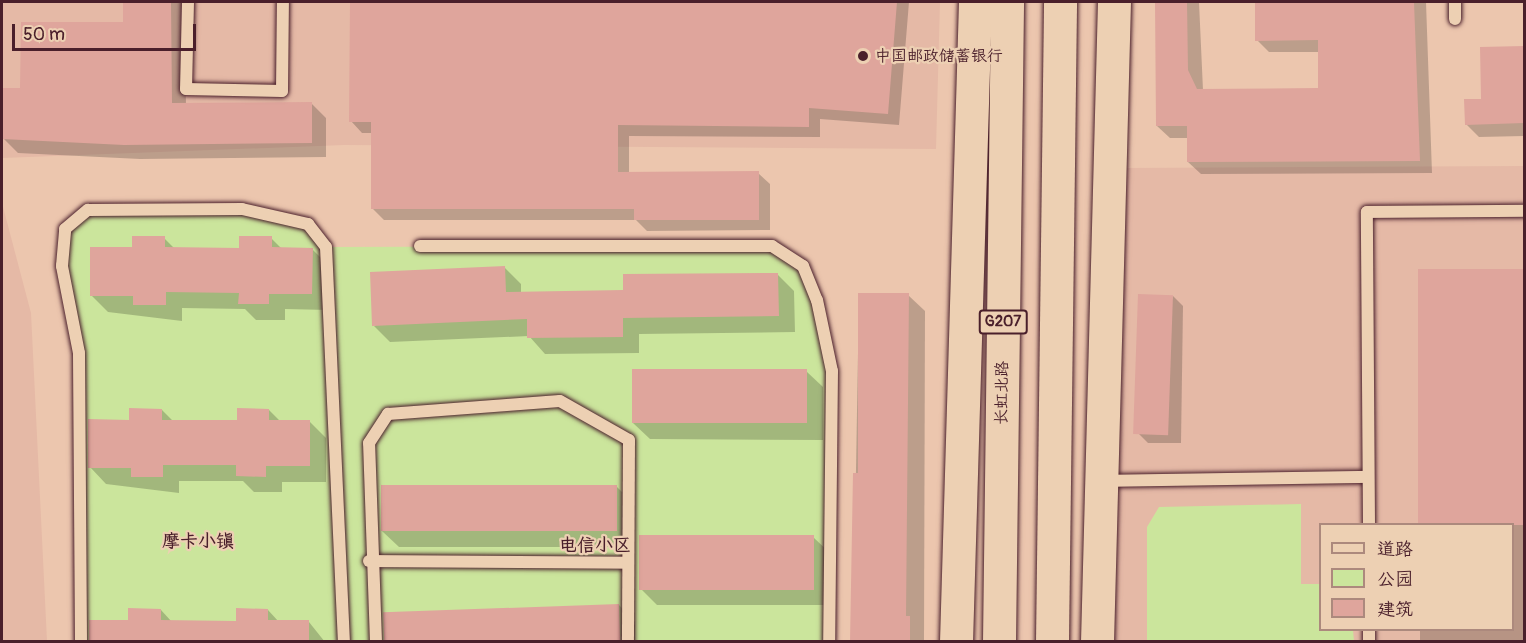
<!DOCTYPE html>
<html>
<head>
<meta charset="utf-8">
<style>
	body { margin:0 }
	#map { position:relative; width:1526px; height:643px; overflow:hidden; background:#ecc6ae; font-family:Pangolin,"LXGW WenKai TC",sans-serif }
	div>[style] { position:absolute }
	[style*='--x'] { left:calc(var(--x)*1px); top:calc(var(--y)*1px); width:calc(var(--w)*1px); rotate:calc(var(--a)*1deg) }
	.built>* { inset:0; background:#e5b9a6 }
	.green>* { inset:0; background:#cbe59c }
	.shadow>* { inset:0; background:#0003 }
	.building>* { inset:0; background:#dfa59c; transform-origin:0 0 }
	.roads { filter:drop-shadow(0 0 2px #4a1f2b) drop-shadow(0 0 2px #4a1f2b) }
	.lane>* { height:12px; margin:-6px; padding:0 6px; transform-origin:6px; border-radius:6px; background:#edd0b3 }
	.secondary>* { height:33px; margin:-16.5px; padding:0 16.5px; transform-origin:16.5px; border-radius:16.5px; background:#edd0b3 }
	.highway>* { height:33px; margin:-16.5px; padding:0 16.5px; transform-origin:16.5px; border-radius:16.5px; background:#edd0b3 }
	.dots>* { width:16px; height:16px; translate:-50% -50%; box-sizing:border-box; border:3px solid #edd0b3; border-radius:50% }
	span { translate:-50% -50%; white-space:nowrap; text-align:center; line-height:1.15; -webkit-text-stroke:4.5px #edd0b3; paint-order:stroke }
	.shield-label span { padding:2px 4px; background:#edd0b3; border:2px solid; border-radius:4px; -webkit-text-stroke-width:0 }
	.shield-label { font-size:15px; color:#4a1f2b; font-weight:700 }
	.poi-label { font-size:16px; color:#4a1f2b }
	.left { translate:0 -50%; text-align:left }
	.street-label { font-size:16px; color:#4a1f2b }
	.neighbourhood-label { font-size:18px; color:#4a1f2b; font-weight:700 }
	.frame { position:absolute; inset:0; border:3px solid #4a1f2b; pointer-events:none }
	.legend { position:absolute; left:1319px; top:523px; width:195px; height:108px; box-sizing:border-box; background:#edd0b3; border:2px solid #ac897d; margin:0; padding:8px 10px; list-style:none; font-size:18px; color:#4a1f2b }
	.legend li { display:flex; align-items:center; gap:12px; height:30px }
	.legend b { width:30px; border:2px solid #ac897d }
	.scale { position:absolute; left:12px; top:24px; width:184px; height:27px; box-sizing:border-box; border:3px solid #4a1f2b; border-top:0; padding-left:8px; font-size:18px; line-height:21px; white-space:nowrap; color:#4a1f2b; -webkit-text-stroke:4px #edd0b3; paint-order:stroke }
</style>
</head>
<body>
<div id="map">
	<div class="built">
		<i style="clip-path:polygon(2px 2px,940px 2px,936px 149px,344px 145px,2px 158px)"></i>
		<i style="clip-path:polygon(evenodd,1524px 166px,1524px 641px,1114px 642px,1125px 168px,1524px 166px,1320px 524px,1512px 524px,1512px 630px,1320px 630px,1320px 524px)"></i>
		<i style="clip-path:polygon(2px 203px,31px 313px,47px 641px,2px 641px)"></i>
	</div>
	<div class="green">
		<i style="clip-path:polygon(242px 209px,308px 224px,326px 247px,772px 246px,803px 266px,832px 371px,829px 641px,81px 641px,79px 353px,62px 266px,65px 229px,88px 210px)"></i>
		<i style="clip-path:polygon(1301px 504px,1301px 584px,1320px 584px,1320px 630px,1353px 630px,1354px 641px,1147px 641px,1147px 527px,1159px 507px)"></i>
	</div>
	<div class="shadow">
		<i style="clip-path:polygon(124px 2px,184px 2px,186px 105px,311px 103px,326px 118px,326px 157px,140px 159px,18px 153px,4px 139px,22px 89px,124px 24px)"></i>
		<i style="clip-path:polygon(352px 2px,909px 2px,899px 125px,820px 119px,820px 137px,629px 136px,629px 173px,758px 173px,770px 184px,770px 230px,647px 231px,636px 220px,384px 220px,373px 209px,373px 133px,362px 133px,351px 121px)"></i>
		<i style="clip-path:polygon(1157px 2px,1199px 2px,1203px 90px,1320px 90px,1319px 52px,1269px 52px,1257px 40px,1257px 2px,1426px 2px,1432px 173px,1201px 174px,1188px 162px,1188px 138px,1170px 138px,1157px 126px)"></i>
		<i style="clip-path:polygon(1524px 47px,1524px 136px,1479px 137px,1466px 124px,1482px 100px,1481px 48px)"></i>
		<i style="clip-path:polygon(164px 238px,175px 249px,241px 250px,271px 238px,282px 249px,312px 249px,329px 266px,328px 310px,285px 309px,285px 320px,256px 320px,245px 309px,182px 308px,182px 321px,108px 312px,91px 295px,133px 249px)"></i>
		<i style="clip-path:polygon(504px 267px,521px 284px,521px 293px,624px 292px,777px 274px,794px 291px,795px 332px,639px 334px,639px 353px,545px 354px,529px 336px,390px 342px,374px 326px)"></i>
		<i style="clip-path:polygon(1419px 271px,1524px 271px,1524px 642px,1420px 642px,1420px 630px,1512px 630px,1512px 524px)"></i>
		<i style="clip-path:polygon(859px 295px,908px 295px,925px 311px,924px 642px,853px 642px)"></i>
		<i style="clip-path:polygon(1173px 296px,1183px 306px,1181px 443px,1148px 443px,1138px 433px)"></i>
		<i style="clip-path:polygon(806px 371px,823px 387px,823px 440px,650px 439px,633px 423px)"></i>
		<i style="clip-path:polygon(162px 410px,173px 421px,239px 422px,269px 410px,280px 421px,310px 422px,326px 438px,326px 482px,282px 482px,282px 492px,254px 492px,243px 481px,179px 481px,179px 493px,106px 484px,90px 467px,130px 421px)"></i>
		<i style="clip-path:polygon(616px 486px,633px 503px,633px 547px,399px 547px,382px 531px)"></i>
		<i style="clip-path:polygon(813px 537px,830px 553px,830px 605px,657px 605px,641px 589px)"></i>
		<i style="clip-path:polygon(619px 605px,635px 622px,635px 642px,385px 642px)"></i>
		<i style="clip-path:polygon(161px 610px,172px 622px,237px 622px,268px 610px,279px 622px,309px 622px,325px 642px,89px 642px)"></i>
	</div>
	<div class="building">
		<i style="clip-path:polygon(123px 2px,171px 2px,172px 103px,312px 102px,312px 143px,124px 145px,2px 139px,2px 88px,20px 88px,21px 22px,123px 22px)"></i>
		<i style="clip-path:polygon(350px 2px,897px 2px,888px 114px,809px 108px,809px 127px,618px 125px,618px 172px,759px 171px,759px 220px,634px 220px,634px 209px,371px 209px,371px 122px,349px 122px)"></i>
		<i style="clip-path:polygon(1155px 2px,1187px 2px,1188px 70px,1197px 89px,1318px 88px,1318px 40px,1255px 41px,1255px 2px,1414px 2px,1420px 161px,1187px 162px,1187px 126px,1156px 126px)"></i>
		<i style="clip-path:polygon(1524px 46px,1524px 123px,1465px 125px,1464px 99px,1481px 99px,1480px 47px)"></i>
		<i style="clip-path:polygon(132px 236px,165px 236px,165px 247px,239px 248px,239px 236px,272px 236px,272px 247px,313px 248px,312px 294px,269px 294px,269px 304px,238px 304px,239px 293px,166px 292px,166px 305px,133px 305px,133px 296px,90px 296px,90px 247px,132px 247px)"></i>
		<i style="clip-path:polygon(505px 266px,506px 292px,623px 290px,623px 274px,778px 273px,779px 316px,623px 318px,623px 337px,527px 338px,527px 319px,372px 326px,370px 272px)"></i>
		<i style="left:1418px;top:269px;width:106px;height:256px"></i>
		<i style="clip-path:polygon(858px 293px,909px 293px,906px 616px,910px 616px,910px 642px,850px 642px,853px 473px,858px 473px)"></i>
		<i style="left:1138px;top:294px;width:35px;height:140px;rotate:2deg"></i>
		<i style="left:632px;top:369px;width:175px;height:54px"></i>
		<i style="clip-path:polygon(129px 408px,162px 409px,162px 420px,237px 420px,237px 408px,269px 409px,269px 420px,310px 420px,310px 466px,266px 466px,266px 477px,236px 476px,236px 465px,163px 465px,163px 477px,131px 477px,131px 468px,88px 468px,88px 419px,129px 420px)"></i>
		<i style="left:381px;top:485px;width:236px;height:46px"></i>
		<i style="left:639px;top:535px;width:175px;height:55px"></i>
		<i style="left:619px;top:604px;width:38px;height:236px;rotate:88deg"></i>
		<i style="clip-path:polygon(128px 608px,161px 609px,161px 620px,236px 621px,236px 608px,268px 609px,268px 620px,309px 620px,309px 642px,89px 642px,89px 620px,128px 620px)"></i>
	</div>
	<div class="roads">
		<div class="lane">
			<i style="--x:188;--y:2;--w:87;--a:91.3"></i>
			<i style="--x:186;--y:89;--w:96;--a:1.2"></i>
			<i style="--x:282;--y:91;--w:89;--a:-89.4"></i>
			<i style="--x:1455;--y:2;--w:17;--a:90"></i>
			<i style="--x:420;--y:246;--w:352;--a:0"></i>
			<i style="--x:772;--y:246;--w:37;--a:33"></i>
			<i style="--x:803;--y:266;--w:37;--a:68"></i>
			<i style="--x:817;--y:300;--w:73;--a:78.1"></i>
			<i style="--x:832;--y:371;--w:271;--a:90.6"></i>
			<i style="--x:1103;--y:481;--w:265;--a:-0.9"></i>
			<i style="--x:1369;--y:524;--w:312;--a:-90.4"></i>
			<i style="--x:1367;--y:212;--w:157;--a:-0.4"></i>
			<i style="--x:369;--y:561;--w:259;--a:0.4"></i>
			<i style="--x:1369;--y:630;--w:12;--a:90"></i>
			<i style="--x:81;--y:642;--w:289;--a:-90.4"></i>
			<i style="--x:79;--y:353;--w:89;--a:-101.1"></i>
			<i style="--x:62;--y:266;--w:37;--a:-85"></i>
			<i style="--x:65;--y:229;--w:30;--a:-40"></i>
			<i style="--x:88;--y:210;--w:154;--a:-0.4"></i>
			<i style="--x:242;--y:209;--w:68;--a:12.8"></i>
			<i style="--x:308;--y:224;--w:29;--a:52"></i>
			<i style="--x:326;--y:247;--w:395;--a:87.4"></i>
			<i style="--x:376;--y:642;--w:199;--a:-92"></i>
			<i style="--x:369;--y:443;--w:35;--a:-57"></i>
			<i style="--x:388;--y:414;--w:172;--a:-4.3"></i>
			<i style="--x:560;--y:401;--w:79;--a:29.5"></i>
			<i style="--x:629;--y:440;--w:202;--a:90.3"></i>
		</div>
		<div class="secondary">
			<i style="--x:956;--y:642;--w:640;--a:-88.3"></i>
			<i style="--x:1097;--y:642;--w:640;--a:-88.48"></i>
		</div>
		<div class="highway">
			<i style="--x:999;--y:642;--w:640;--a:-89.28"></i>
			<i style="--x:1052;--y:642;--w:640;--a:-89.28"></i>
		</div>
	</div>
	<div class="dots">
		<i style="left:863px;top:56px;background:#4a1f2b"></i>
	</div>
	<div class="shield-label">
		<span style="left:1003px;top:322px">G207</span>
	</div>
	<div class="poi-label">
		<span class="left" style="left:875px;top:56px">中国邮政储蓄银行</span>
	</div>
	<div class="street-label">
		<span style="left:1002px;top:393px;rotate:-89deg">长虹北路</span>
	</div>
	<div class="neighbourhood-label">
		<span style="left:198px;top:542px">摩卡小镇</span>
		<span style="left:595px;top:546px">电信小区</span>
	</div>
	<div class="frame"></div>
	<ul class="legend">
	<li><b style="height:8px;background:#edd0b3"></b>道路</li>
	<li><b style="height:16px;background:#cbe59c"></b>公园</li>
	<li><b style="height:16px;background:#dfa59c"></b>建筑</li>
	</ul>
	<div class="scale">50 m</div>
</div>
</body>
</html>
